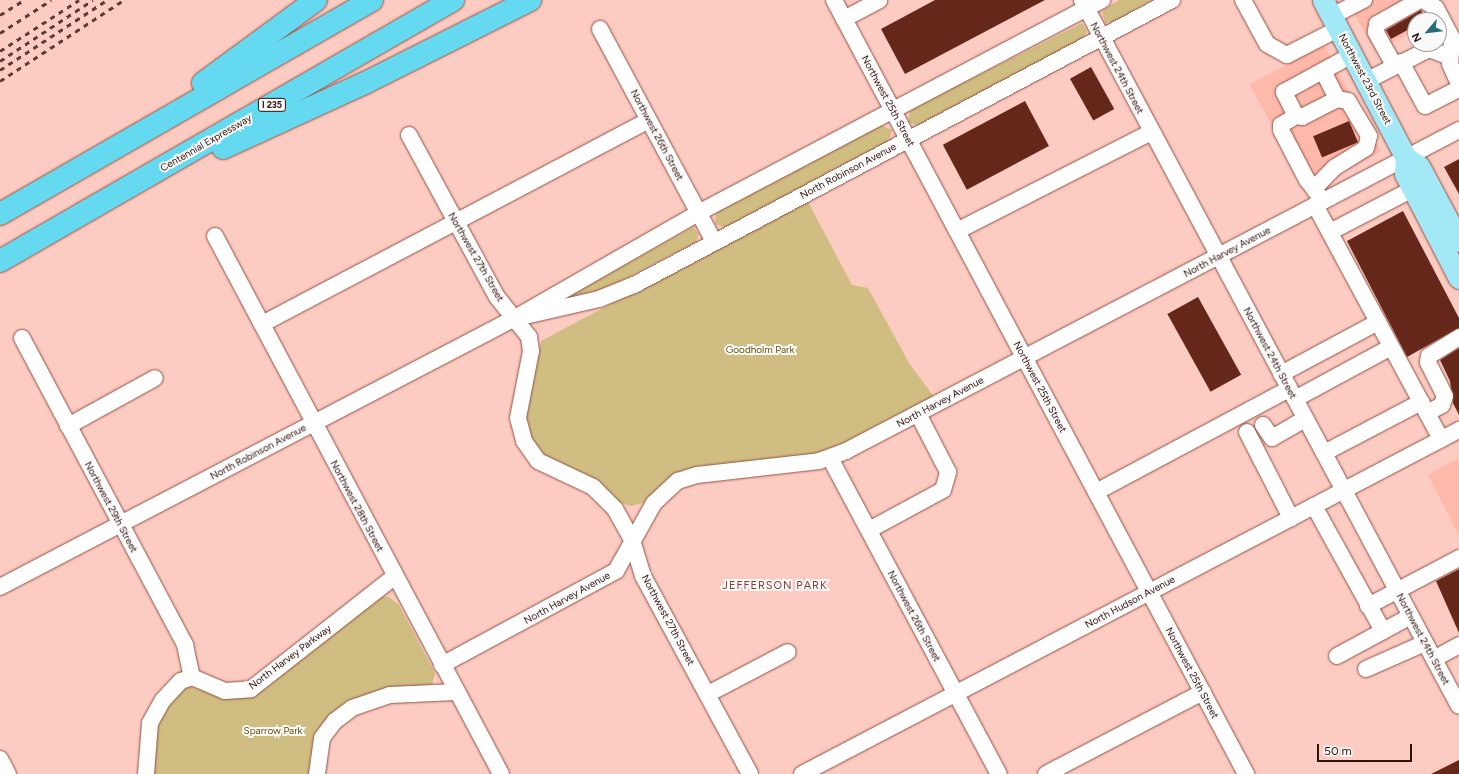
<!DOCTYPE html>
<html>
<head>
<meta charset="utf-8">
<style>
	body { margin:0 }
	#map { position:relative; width:1459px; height:774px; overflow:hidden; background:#fccbc1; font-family:Figtree,sans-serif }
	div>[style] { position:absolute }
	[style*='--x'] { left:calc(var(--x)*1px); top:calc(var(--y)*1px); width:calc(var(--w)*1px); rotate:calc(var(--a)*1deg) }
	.built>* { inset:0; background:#feb9aa; transform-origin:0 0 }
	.green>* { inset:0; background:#d0bd82 }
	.building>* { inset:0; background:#66271b; transform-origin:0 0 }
	.roads { filter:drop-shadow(0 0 1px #955043) drop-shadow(0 0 1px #955043) }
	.minor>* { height:16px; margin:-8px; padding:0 8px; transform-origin:8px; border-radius:8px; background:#fff }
	.major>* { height:21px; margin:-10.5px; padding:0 10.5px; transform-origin:10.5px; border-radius:10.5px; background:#a2e8f6 }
	.highway>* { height:22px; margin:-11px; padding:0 11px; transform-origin:11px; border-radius:11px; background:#64d9f0 }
	.rail>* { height:3px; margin-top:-1.5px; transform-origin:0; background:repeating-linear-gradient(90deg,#5e3d36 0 5px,transparent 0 10px) }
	span { translate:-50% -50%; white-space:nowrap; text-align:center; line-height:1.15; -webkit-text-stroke:4px #f9f9f9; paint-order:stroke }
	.shield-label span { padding:1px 3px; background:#f9f9f9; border:1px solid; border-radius:3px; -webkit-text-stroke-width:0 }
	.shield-label { font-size:9px; color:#2f130d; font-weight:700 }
	.street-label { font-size:10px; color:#2f130d }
	.park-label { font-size:10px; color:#665208 }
	.neighbourhood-label { font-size:11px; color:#803d31; letter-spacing:1px }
	.north { position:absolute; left:1407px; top:12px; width:40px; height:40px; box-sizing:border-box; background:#f9f9f9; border:1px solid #a89d9b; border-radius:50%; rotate:242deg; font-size:11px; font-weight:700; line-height:16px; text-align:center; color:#2f130d }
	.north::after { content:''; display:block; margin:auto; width:14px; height:18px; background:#266d7a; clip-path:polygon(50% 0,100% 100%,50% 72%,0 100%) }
	.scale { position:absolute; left:1317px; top:744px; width:95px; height:18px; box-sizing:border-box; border:2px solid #2f130d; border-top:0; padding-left:5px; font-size:12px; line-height:14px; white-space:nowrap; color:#2f130d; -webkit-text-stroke:3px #f9f9f9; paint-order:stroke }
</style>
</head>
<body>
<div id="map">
	<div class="built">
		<i style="clip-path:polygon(1347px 0,1438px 0,1433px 20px,1415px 20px,1415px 30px,1375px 52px)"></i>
		<i style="left:1324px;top:45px;width:121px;height:84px;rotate:62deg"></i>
		<i style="clip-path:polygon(1459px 458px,1459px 535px,1428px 475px)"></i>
	</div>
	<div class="green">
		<i style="clip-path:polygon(1119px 0,1152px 0,1114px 22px,1105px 23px,1102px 11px)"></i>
		<i style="clip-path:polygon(1082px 23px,1087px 32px,1082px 39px,919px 126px,908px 122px,910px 110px)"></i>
		<i style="clip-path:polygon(880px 125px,892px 130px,889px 141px,725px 228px,715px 224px,716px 212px)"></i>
		<i style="clip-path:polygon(807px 200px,852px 285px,868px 288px,909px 363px,934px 397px,827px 453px,701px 468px,643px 503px,631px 506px,620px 503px,540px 456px,524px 423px,541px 341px)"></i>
		<i style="clip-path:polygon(693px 227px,699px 234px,696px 242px,610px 287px,560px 301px)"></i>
		<i style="clip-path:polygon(380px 596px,389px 597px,399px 605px,435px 673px,432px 685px,345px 707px,311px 774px,152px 774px,152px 742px,166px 702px,187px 686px,232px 697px)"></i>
	</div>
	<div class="building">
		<i style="clip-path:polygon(935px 0,1045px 0,905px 74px,881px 29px)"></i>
		<i style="clip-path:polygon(1421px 10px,1426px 20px,1415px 20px,1415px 26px,1391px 39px,1386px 30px)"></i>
		<i style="left:1091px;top:67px;width:48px;height:24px;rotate:61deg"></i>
		<i style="left:1025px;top:101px;width:51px;height:93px;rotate:62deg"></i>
		<i style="left:1349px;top:121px;width:23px;height:39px;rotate:67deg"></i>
		<i style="clip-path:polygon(1459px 159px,1459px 194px,1444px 167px)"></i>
		<i style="clip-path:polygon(1403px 211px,1459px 318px,1459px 328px,1407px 357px,1347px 241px)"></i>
		<i style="left:1198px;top:297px;width:89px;height:35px;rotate:61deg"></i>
		<i style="clip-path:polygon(1459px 348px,1459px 415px,1453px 403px,1450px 381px,1440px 360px)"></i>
		<i style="clip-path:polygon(1459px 569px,1459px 633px,1436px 581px)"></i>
		<i style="clip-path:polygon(1459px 760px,1459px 774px,1431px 774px)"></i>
	</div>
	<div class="roads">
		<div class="minor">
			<i style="--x:834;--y:0;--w:877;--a:61.97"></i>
			<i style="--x:1082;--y:0;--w:800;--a:61.9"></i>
			<i style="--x:1243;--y:0;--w:50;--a:61.4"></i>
			<i style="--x:1267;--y:44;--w:23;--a:29"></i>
			<i style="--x:1287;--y:55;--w:57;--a:-27"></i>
			<i style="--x:1423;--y:0;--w:15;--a:32"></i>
			<i style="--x:1436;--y:8;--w:34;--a:62"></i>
			<i style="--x:1452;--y:38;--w:26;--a:94"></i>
			<i style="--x:1450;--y:64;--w:22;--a:66"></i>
			<i style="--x:1332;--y:16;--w:36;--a:-27"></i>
			<i style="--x:844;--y:19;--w:40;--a:-28"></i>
			<i style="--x:600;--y:29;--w:242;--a:61.8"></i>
			<i style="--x:1401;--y:62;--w:50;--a:61.4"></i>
			<i style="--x:1425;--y:106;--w:38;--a:-27"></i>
			<i style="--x:1394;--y:65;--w:38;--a:-119"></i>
			<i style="--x:1376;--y:32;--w:8;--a:-83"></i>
			<i style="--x:1377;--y:24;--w:49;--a:-29.2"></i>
			<i style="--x:1323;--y:71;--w:31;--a:63"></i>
			<i style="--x:1366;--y:81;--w:71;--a:-26.9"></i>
			<i style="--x:1429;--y:49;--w:22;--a:21"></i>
			<i style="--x:1296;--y:116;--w:6;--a:9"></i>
			<i style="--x:1302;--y:117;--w:39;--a:-27"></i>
			<i style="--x:1337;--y:99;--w:11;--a:10"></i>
			<i style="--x:1348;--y:101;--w:41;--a:59"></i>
			<i style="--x:1369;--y:136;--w:12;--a:104"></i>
			<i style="--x:1366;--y:148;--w:36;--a:148"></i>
			<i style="--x:1335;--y:167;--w:28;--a:134"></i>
			<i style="--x:409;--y:135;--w:184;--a:61.5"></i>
			<i style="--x:497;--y:297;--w:51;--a:51.3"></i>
			<i style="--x:529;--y:337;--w:14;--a:82"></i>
			<i style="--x:531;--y:351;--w:68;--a:101"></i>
			<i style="--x:518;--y:418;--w:24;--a:75"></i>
			<i style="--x:524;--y:441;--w:24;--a:55"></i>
			<i style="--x:538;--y:461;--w:61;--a:25.3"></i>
			<i style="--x:593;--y:487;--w:31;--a:45"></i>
			<i style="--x:615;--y:509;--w:35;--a:61"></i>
			<i style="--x:632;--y:540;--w:38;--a:73"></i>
			<i style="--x:643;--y:576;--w:225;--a:61.6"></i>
			<i style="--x:1323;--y:201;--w:26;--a:-127"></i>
			<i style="--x:1307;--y:180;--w:56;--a:-117.5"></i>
			<i style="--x:1281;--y:130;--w:5;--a:-90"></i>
			<i style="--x:1281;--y:125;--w:17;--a:-31"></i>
			<i style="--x:1296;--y:116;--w:27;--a:-117"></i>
			<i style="--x:1284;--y:92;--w:77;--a:-28.6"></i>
			<i style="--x:1315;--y:205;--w:266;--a:61.7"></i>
			<i style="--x:957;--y:231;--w:218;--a:-27"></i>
			<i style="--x:1330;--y:232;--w:93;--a:-27.4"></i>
			<i style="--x:215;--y:236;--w:609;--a:62"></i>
			<i style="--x:525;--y:316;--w:76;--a:-12.9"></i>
			<i style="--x:599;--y:299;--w:38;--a:-22"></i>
			<i style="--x:634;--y:285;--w:609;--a:-27.91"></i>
			<i style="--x:262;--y:324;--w:437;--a:-27.8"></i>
			<i style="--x:22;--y:338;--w:348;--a:62"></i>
			<i style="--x:185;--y:645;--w:33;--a:78"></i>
			<i style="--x:1281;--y:374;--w:110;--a:-28.2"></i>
			<i style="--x:1295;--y:399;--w:109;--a:-28.4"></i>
			<i style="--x:1427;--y:413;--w:17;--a:-28"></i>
			<i style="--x:1442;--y:405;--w:9;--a:-72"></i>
			<i style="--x:1445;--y:396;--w:38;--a:-117"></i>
			<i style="--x:1428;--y:362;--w:6;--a:-81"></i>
			<i style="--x:1429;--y:356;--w:36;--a:-32"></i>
			<i style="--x:1263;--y:425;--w:16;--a:55"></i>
			<i style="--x:1272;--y:438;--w:38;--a:-30"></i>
			<i style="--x:68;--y:426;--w:99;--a:-28.9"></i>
			<i style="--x:1247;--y:432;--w:97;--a:62.9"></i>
			<i style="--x:1324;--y:453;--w:110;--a:-27.7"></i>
			<i style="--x:830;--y:458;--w:358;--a:61.9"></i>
			<i style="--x:1096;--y:492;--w:219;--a:-28.1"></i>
			<i style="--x:1314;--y:506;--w:143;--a:61.1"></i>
			<i style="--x:869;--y:530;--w:84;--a:-28.4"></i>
			<i style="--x:943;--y:490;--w:19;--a:-74"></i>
			<i style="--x:948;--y:472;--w:65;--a:-117.3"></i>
			<i style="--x:0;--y:587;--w:581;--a:-27.58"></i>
			<i style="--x:515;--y:318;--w:211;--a:-29.8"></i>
			<i style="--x:698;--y:213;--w:457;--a:-27.8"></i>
			<i style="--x:1368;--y:606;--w:103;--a:-27.8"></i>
			<i style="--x:1337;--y:656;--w:84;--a:-28.4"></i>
			<i style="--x:1434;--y:659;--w:29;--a:-29"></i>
			<i style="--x:442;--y:665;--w:198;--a:-28.4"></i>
			<i style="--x:616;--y:571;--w:78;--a:-60.8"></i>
			<i style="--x:654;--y:503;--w:33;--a:-43"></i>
			<i style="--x:678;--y:481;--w:20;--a:-18"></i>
			<i style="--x:697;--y:475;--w:123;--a:-6.5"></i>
			<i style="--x:819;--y:461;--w:29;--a:-20"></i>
			<i style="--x:846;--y:451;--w:692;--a:-27.64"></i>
			<i style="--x:1366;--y:669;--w:64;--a:-23.8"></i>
			<i style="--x:708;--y:694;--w:90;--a:-27.7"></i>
			<i style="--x:0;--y:759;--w:17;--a:62"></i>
			<i style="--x:146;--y:774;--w:51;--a:-85.5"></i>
			<i style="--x:150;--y:723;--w:26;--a:-61"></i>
			<i style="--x:163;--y:700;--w:26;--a:-47"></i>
			<i style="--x:181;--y:681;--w:12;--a:-20"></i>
			<i style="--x:192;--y:677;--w:36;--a:23"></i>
			<i style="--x:225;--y:691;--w:26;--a:-4"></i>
			<i style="--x:251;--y:689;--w:183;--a:-38.1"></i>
			<i style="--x:317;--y:774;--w:36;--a:-82"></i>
			<i style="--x:322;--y:738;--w:21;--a:-53"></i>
			<i style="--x:335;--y:721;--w:21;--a:-37"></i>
			<i style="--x:352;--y:708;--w:40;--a:-18.9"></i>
			<i style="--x:390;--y:695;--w:66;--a:-2.6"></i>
			<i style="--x:802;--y:774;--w:742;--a:-27.64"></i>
			<i style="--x:1046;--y:774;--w:177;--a:-27.6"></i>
		</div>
		<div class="major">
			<i style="--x:1323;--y:0;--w:178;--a:62.3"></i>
			<i style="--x:1406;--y:158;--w:15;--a:32"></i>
			<i style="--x:1419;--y:166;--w:85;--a:61.9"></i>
			<i style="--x:1406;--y:158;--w:16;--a:94"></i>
			<i style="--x:1405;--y:174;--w:117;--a:62.6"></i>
		</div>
		<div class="highway">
			<i style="--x:203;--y:83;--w:140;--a:-36.3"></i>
			<i style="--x:223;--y:148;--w:156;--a:-24.6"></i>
			<i style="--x:365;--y:83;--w:185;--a:-26.7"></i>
			<i style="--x:0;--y:214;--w:429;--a:-29.9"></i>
			<i style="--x:0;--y:261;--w:523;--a:-29.95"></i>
		</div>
	</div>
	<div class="rail">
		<i style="--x:0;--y:15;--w:28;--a:-32"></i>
		<i style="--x:0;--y:33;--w:61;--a:-32.9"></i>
		<i style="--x:0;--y:51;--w:94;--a:-32.8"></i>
		<i style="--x:0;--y:61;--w:111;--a:-33.3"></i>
		<i style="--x:0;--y:70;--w:128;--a:-33.2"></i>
		<i style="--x:0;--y:81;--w:148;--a:-33.2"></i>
	</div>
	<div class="shield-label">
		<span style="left:272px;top:105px">I 235</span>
	</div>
	<div class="street-label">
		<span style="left:1117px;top:68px;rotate:62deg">Northwest 24th Street</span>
		<span style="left:1365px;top:79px;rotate:62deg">Northwest 23rd Street</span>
		<span style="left:888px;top:101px;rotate:62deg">Northwest 25th Street</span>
		<span style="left:657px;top:135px;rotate:62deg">Northwest 26th Street</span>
		<span style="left:206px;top:143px;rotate:-30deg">Centennial Expressway</span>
		<span style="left:848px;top:171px;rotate:-28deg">North Robinson Avenue</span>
		<span style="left:1227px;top:252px;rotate:-28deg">North Harvey Avenue</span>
		<span style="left:476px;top:257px;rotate:60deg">Northwest 27th Street</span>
		<span style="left:1270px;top:353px;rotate:62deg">Northwest 24th Street</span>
		<span style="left:1040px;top:387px;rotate:62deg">Northwest 25th Street</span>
		<span style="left:940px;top:402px;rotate:-28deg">North Harvey Avenue</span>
		<span style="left:258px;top:452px;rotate:-28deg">North Robinson Avenue</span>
		<span style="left:357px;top:506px;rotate:62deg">Northwest 28th Street</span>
		<span style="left:111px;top:507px;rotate:62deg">Northwest 29th Street</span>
		<span style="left:567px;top:598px;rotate:-29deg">North Harvey Avenue</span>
		<span style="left:1130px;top:602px;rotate:-28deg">North Hudson Avenue</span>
		<span style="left:914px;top:616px;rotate:62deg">Northwest 26th Street</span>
		<span style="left:668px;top:620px;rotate:62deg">Northwest 27th Street</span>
		<span style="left:1423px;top:639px;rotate:62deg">Northwest 24th Street</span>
		<span style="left:290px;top:657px;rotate:-37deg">North Harvey Parkway</span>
		<span style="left:1192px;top:673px;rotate:62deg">Northwest 25th Street</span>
	</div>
	<div class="park-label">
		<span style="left:760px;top:350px">Goodholm Park</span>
		<span style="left:273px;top:731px">Sparrow Park</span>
	</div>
	<div class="neighbourhood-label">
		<span style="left:775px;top:586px">JEFFERSON PARK</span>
	</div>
	<div class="north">N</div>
	<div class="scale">50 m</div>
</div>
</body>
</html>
